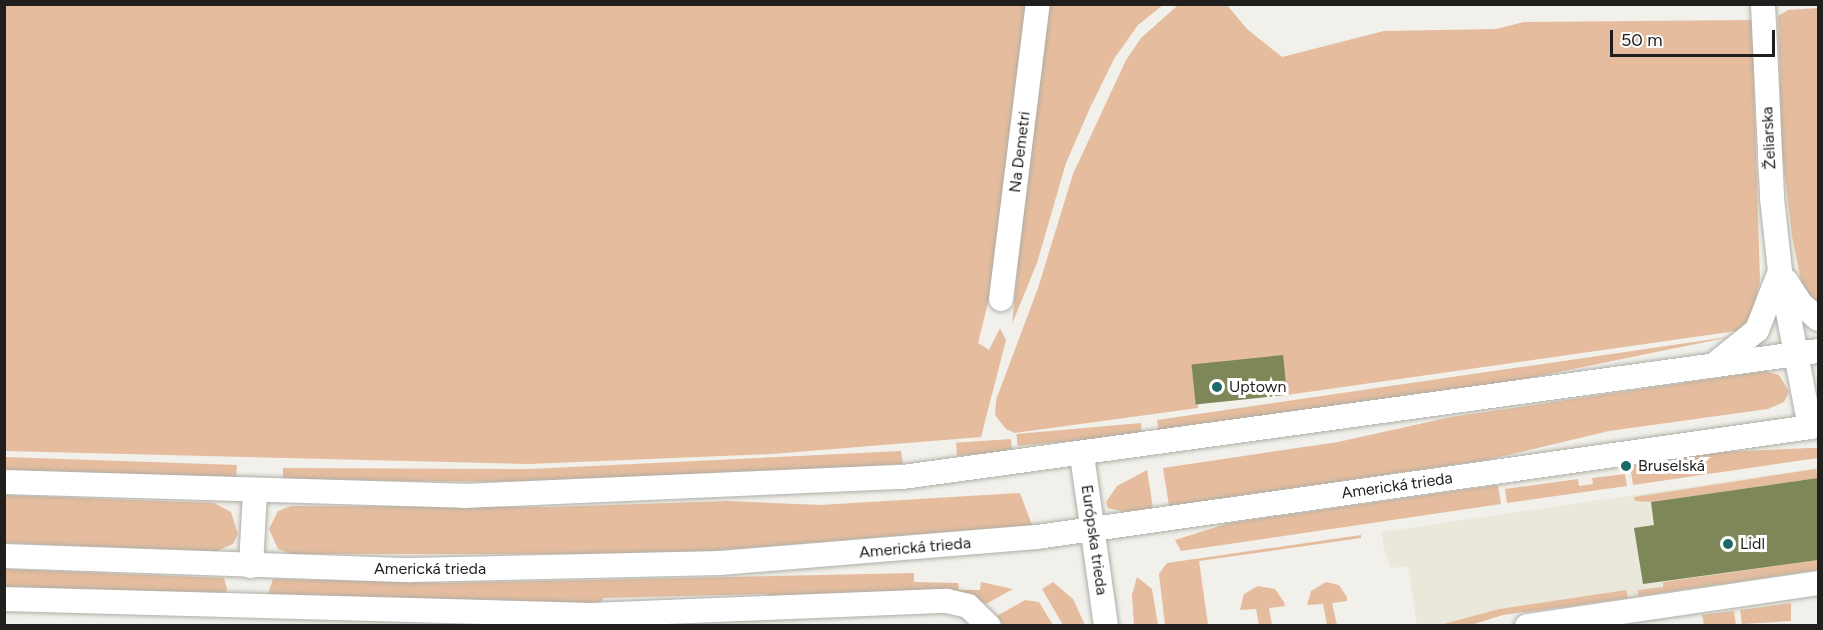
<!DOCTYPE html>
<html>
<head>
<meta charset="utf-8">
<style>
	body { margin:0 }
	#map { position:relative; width:1823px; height:630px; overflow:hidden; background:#f1f0ea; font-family:Figtree,sans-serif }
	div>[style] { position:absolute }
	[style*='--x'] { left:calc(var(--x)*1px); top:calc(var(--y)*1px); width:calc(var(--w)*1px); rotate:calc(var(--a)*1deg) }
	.built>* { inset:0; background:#eae8da }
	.green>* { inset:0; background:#e5bd9e; transform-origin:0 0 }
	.building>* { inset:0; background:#7d8757; transform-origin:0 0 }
	.roads { filter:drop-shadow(0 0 2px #aeada7) drop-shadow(0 0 2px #aeada7) }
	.minor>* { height:24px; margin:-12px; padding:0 12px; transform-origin:12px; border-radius:12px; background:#fff }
	.dots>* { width:16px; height:16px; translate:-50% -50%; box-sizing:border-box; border:3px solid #fff; border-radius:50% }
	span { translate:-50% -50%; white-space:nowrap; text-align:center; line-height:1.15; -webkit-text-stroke:6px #fff; paint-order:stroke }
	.street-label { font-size:16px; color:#201f1d }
	.poi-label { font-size:16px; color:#201f1d }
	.left { translate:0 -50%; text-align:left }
	.frame { position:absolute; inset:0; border:6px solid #201f1d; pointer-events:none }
	.scale { position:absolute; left:1610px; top:30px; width:165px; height:27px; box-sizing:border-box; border:3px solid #201f1d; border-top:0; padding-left:8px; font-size:18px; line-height:21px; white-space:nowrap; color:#201f1d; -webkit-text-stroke:4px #fff; paint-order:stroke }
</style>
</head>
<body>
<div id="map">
	<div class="built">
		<i style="clip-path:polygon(1818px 468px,1818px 570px,1628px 598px,1626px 590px,1499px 609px,1440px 625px,1417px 625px,1408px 566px,1390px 568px,1383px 546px,1382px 532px)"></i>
	</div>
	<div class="green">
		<i style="clip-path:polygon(5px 5px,1026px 5px,995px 275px,978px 343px,989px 350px,1000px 328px,1006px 340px,981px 437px,772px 454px,529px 464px,5px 451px)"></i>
		<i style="clip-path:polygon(1044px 5px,1163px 5px,1138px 25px,1114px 59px,1090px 108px,1066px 163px,1037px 263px,1012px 324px)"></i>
		<i style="clip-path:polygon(1178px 5px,1227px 5px,1247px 29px,1282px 57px,1384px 31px,1496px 29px,1524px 22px,1752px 20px,1760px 281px,1751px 318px,1743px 330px,1287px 395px,1282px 355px,1192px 368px,1198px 408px,1015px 433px,1006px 429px,995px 415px,996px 400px,1038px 288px,1073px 174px,1126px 60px,1141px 38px)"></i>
		<i style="clip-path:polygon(1818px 8px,1818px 306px,1802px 286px,1792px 236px,1782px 152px,1778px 16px,1788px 10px)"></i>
		<i style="clip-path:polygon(1735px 336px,1494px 385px,1159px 432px,1157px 420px)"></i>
		<i style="clip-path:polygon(1765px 371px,1779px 375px,1789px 392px,1784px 402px,1768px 409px,1609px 431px,1487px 460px,1169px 506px,1163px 468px,1338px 442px,1451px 417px)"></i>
		<i style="left:1141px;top:423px;width:12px;height:125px;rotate:85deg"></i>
		<i style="left:1011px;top:439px;width:13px;height:55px;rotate:86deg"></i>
		<i style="clip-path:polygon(1807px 448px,1818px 448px,1818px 458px,1633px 485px,1630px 466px,1724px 452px)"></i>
		<i style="clip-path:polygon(901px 451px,903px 464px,755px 473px,530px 482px,283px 480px,283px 468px,530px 469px)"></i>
		<i style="left:5px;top:457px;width:232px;height:13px;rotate:2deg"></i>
		<i style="clip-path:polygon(1816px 469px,1818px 478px,1651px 502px,1635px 501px,1634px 497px)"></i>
		<i style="clip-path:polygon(1147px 470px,1153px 508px,1124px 512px,1108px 508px,1106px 502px,1117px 486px)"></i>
		<i style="clip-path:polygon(1625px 474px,1627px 486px,1507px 503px,1505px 489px,1578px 479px,1579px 486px,1593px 484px,1592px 478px)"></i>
		<i style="clip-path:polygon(1498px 485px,1501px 504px,1181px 551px,1175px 540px,1229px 523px)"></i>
		<i style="clip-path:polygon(1020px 493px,1032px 525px,670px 554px,291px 554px,278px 549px,269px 529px,278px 511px,291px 506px,551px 507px,727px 501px,820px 505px)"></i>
		<i style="clip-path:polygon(5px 495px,214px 503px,231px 512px,238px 534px,233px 544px,217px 551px,5px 543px)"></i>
		<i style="clip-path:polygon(1361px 535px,1361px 538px,1199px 561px,1208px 625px,1165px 625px,1159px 574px,1167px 563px)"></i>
		<i style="clip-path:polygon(1818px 560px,1818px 570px,1638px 596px,1638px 590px,1663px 587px,1663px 582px)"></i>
		<i style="clip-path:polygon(5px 569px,224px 578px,227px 589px,225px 594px,5px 589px)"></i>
		<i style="clip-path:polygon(914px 573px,914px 582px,958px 583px,959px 590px,980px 590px,981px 582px,1013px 589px,986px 604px,973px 597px,775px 601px,766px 594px,604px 598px,598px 605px,268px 594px,273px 579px,444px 583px)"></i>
		<i style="clip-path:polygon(1137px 577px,1152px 589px,1158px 625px,1134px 625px,1132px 595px)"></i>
		<i style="clip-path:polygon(1053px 582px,1073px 599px,1085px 625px,1063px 625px,1042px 589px)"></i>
		<i style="clip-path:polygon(1326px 582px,1339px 585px,1347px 597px,1347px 601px,1332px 603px,1337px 625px,1327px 625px,1323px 604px,1307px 605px,1311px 591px)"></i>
		<i style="clip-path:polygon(1258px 586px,1275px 589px,1284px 602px,1285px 606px,1269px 608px,1272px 625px,1259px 625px,1256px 609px,1240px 610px,1244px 594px)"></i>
		<i style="clip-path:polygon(1626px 590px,1628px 598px,1503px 615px,1471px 625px,1440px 625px,1499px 609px)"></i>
		<i style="clip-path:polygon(1025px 600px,1039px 602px,1053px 625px,1003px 625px,997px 616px)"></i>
		<i style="clip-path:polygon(1791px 603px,1791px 621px,1742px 624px,1740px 610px)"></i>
		<i style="clip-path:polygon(1734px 611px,1736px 625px,1704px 625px,1702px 615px)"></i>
	</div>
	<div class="building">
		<i style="left:1283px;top:355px;width:40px;height:92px;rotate:84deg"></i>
		<i style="clip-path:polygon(1818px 478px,1818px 560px,1643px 584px,1634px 528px,1654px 525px,1651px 502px)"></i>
	</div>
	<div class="roads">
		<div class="minor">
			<i style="--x:1763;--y:4;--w:194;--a:87.3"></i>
			<i style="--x:1772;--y:198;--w:73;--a:83.7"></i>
			<i style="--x:1780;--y:271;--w:159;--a:79.1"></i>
			<i style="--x:1786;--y:281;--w:27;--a:57"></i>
			<i style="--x:1801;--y:304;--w:23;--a:41"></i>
			<i style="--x:1001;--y:299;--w:297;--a:-82.9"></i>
			<i style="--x:1715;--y:364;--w:54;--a:-39"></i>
			<i style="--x:1757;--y:330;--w:60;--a:-68.6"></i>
			<i style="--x:1082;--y:455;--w:173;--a:82"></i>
			<i style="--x:4;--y:482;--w:460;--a:1.7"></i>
			<i style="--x:464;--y:496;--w:439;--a:-2.5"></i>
			<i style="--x:903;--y:477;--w:924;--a:-7.84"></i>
			<i style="--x:4;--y:556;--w:406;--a:2"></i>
			<i style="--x:410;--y:570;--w:310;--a:-1.3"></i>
			<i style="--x:720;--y:563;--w:318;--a:-4.7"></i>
			<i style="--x:1037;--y:537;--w:789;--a:-8.09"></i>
			<i style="--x:251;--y:566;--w:74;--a:-86.9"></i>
			<i style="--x:4;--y:599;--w:587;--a:1.56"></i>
			<i style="--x:591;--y:615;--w:356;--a:-2.3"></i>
			<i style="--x:947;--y:601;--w:22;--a:13"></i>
			<i style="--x:968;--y:606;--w:29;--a:44"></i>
			<i style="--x:1527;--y:626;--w:294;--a:-8.4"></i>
		</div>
	</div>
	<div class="dots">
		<i style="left:1217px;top:387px;background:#1d6a6b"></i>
		<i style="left:1626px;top:466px;background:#1d6a6b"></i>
		<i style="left:1728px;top:544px;background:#1d6a6b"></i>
	</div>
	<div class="street-label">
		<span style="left:1769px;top:138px;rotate:-93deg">Želiarska</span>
		<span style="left:1020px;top:152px;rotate:-83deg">Na Demetri</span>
		<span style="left:1397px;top:486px;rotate:-8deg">Americká trieda</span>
		<span style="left:1094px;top:540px;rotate:82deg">Európska trieda</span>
		<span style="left:915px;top:548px;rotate:-5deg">Americká trieda</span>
		<span style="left:430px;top:569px">Americká trieda</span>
	</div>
	<div class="poi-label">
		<span class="left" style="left:1229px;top:387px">Uptown</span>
		<span class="left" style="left:1638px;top:466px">Bruselská</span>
		<span class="left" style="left:1740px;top:544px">Lidl</span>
	</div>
	<div class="frame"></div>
	<div class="scale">50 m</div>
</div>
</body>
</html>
